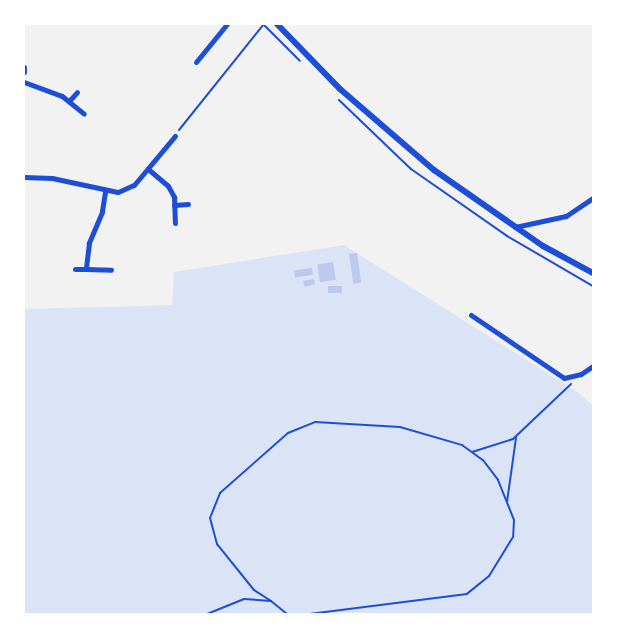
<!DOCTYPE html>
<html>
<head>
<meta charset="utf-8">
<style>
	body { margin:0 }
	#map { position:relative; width:617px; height:638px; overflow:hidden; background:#f2f2f2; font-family:"Noto Sans",sans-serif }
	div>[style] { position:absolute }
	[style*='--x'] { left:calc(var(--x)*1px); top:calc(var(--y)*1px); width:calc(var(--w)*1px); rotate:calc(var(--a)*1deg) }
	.green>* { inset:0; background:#dbe4f7 }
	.building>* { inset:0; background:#bdc9ec; transform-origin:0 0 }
	.path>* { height:2px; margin:-1px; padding:0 1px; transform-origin:1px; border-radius:1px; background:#1d4ed8 }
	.minor>* { height:5px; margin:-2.5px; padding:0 2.5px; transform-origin:2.5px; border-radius:2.5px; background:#1d4ed8 }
	.tertiary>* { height:6px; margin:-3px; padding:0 3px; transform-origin:3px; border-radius:3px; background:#1d4ed8 }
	span { translate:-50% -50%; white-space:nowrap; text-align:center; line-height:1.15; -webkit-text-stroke:4px #fff; paint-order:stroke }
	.frame { position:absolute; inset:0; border:25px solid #fff; pointer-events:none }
</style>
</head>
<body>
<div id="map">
	<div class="green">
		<i style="clip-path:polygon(344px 245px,579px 393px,593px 406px,593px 614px,24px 614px,24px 309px,172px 305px,174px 272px)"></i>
	</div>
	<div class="building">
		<i style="left:357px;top:253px;width:30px;height:8px;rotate:82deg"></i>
		<i style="left:333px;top:262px;width:18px;height:16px;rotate:81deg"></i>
		<i style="left:312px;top:268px;width:7px;height:18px;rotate:82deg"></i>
		<i style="clip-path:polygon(314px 279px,315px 284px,305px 287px,303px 281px)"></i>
		<i style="left:328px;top:286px;width:14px;height:7px"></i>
	</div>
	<div class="path">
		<i style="--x:263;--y:24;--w:52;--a:45"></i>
		<i style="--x:339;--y:100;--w:100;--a:43.8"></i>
		<i style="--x:411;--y:169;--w:117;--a:34.9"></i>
		<i style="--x:507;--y:236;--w:99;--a:30.2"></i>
		<i style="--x:179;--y:130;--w:136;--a:-51.3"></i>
		<i style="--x:472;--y:452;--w:43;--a:-17.6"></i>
		<i style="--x:513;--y:439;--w:80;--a:-43.5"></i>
		<i style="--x:507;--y:502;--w:65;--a:-82"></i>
		<i style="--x:271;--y:601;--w:20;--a:-147"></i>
		<i style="--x:254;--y:590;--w:59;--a:-128.8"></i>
		<i style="--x:217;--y:544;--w:27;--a:-105"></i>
		<i style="--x:210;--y:518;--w:27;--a:-68"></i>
		<i style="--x:220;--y:493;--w:91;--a:-41.4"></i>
		<i style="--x:288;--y:433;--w:29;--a:-22"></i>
		<i style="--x:315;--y:422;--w:85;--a:3.4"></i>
		<i style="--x:400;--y:427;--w:65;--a:16.2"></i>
		<i style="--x:462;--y:445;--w:26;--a:36"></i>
		<i style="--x:483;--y:460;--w:25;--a:53"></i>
		<i style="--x:498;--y:480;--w:43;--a:68.2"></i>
		<i style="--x:514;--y:520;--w:17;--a:93"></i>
		<i style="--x:513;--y:537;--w:46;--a:121.6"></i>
		<i style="--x:489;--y:576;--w:28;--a:141"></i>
		<i style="--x:467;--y:594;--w:159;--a:172.8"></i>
		<i style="--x:207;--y:614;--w:40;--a:-22"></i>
		<i style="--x:244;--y:599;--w:27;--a:4"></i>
		<i style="--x:271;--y:601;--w:21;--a:39"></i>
	</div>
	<div class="minor">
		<i style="--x:196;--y:62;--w:49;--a:-50.8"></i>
		<i style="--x:24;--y:67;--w:5;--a:90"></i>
		<i style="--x:24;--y:82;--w:40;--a:20.2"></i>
		<i style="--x:62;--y:96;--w:28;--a:39"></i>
		<i style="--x:69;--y:101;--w:12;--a:-48"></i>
		<i style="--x:148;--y:169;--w:26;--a:40"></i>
		<i style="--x:168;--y:186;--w:13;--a:61"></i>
		<i style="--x:174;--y:197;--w:26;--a:88"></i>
		<i style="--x:24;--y:177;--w:28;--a:2"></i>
		<i style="--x:52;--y:178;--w:67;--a:12"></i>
		<i style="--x:118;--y:192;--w:17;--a:-24"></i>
		<i style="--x:134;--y:185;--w:64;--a:-50.1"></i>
		<i style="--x:105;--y:192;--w:20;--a:99"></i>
		<i style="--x:102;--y:212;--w:34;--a:113"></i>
		<i style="--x:89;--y:243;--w:26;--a:97"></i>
		<i style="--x:86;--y:269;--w:25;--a:2"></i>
		<i style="--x:174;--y:205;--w:14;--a:-4"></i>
		<i style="--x:515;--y:227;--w:52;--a:-12.2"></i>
		<i style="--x:566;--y:216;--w:32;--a:-34"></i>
		<i style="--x:75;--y:269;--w:11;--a:0"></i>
		<i style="--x:471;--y:315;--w:112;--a:34.1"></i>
		<i style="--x:564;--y:378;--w:17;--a:-13"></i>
		<i style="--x:581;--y:374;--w:14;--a:-34"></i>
	</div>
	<div class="tertiary">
		<i style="--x:277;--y:24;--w:91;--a:45.9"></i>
		<i style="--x:340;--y:89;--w:124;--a:40.8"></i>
		<i style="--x:434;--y:170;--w:133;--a:34.9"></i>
		<i style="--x:543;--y:246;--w:57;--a:28.4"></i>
	</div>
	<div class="frame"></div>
</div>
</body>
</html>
